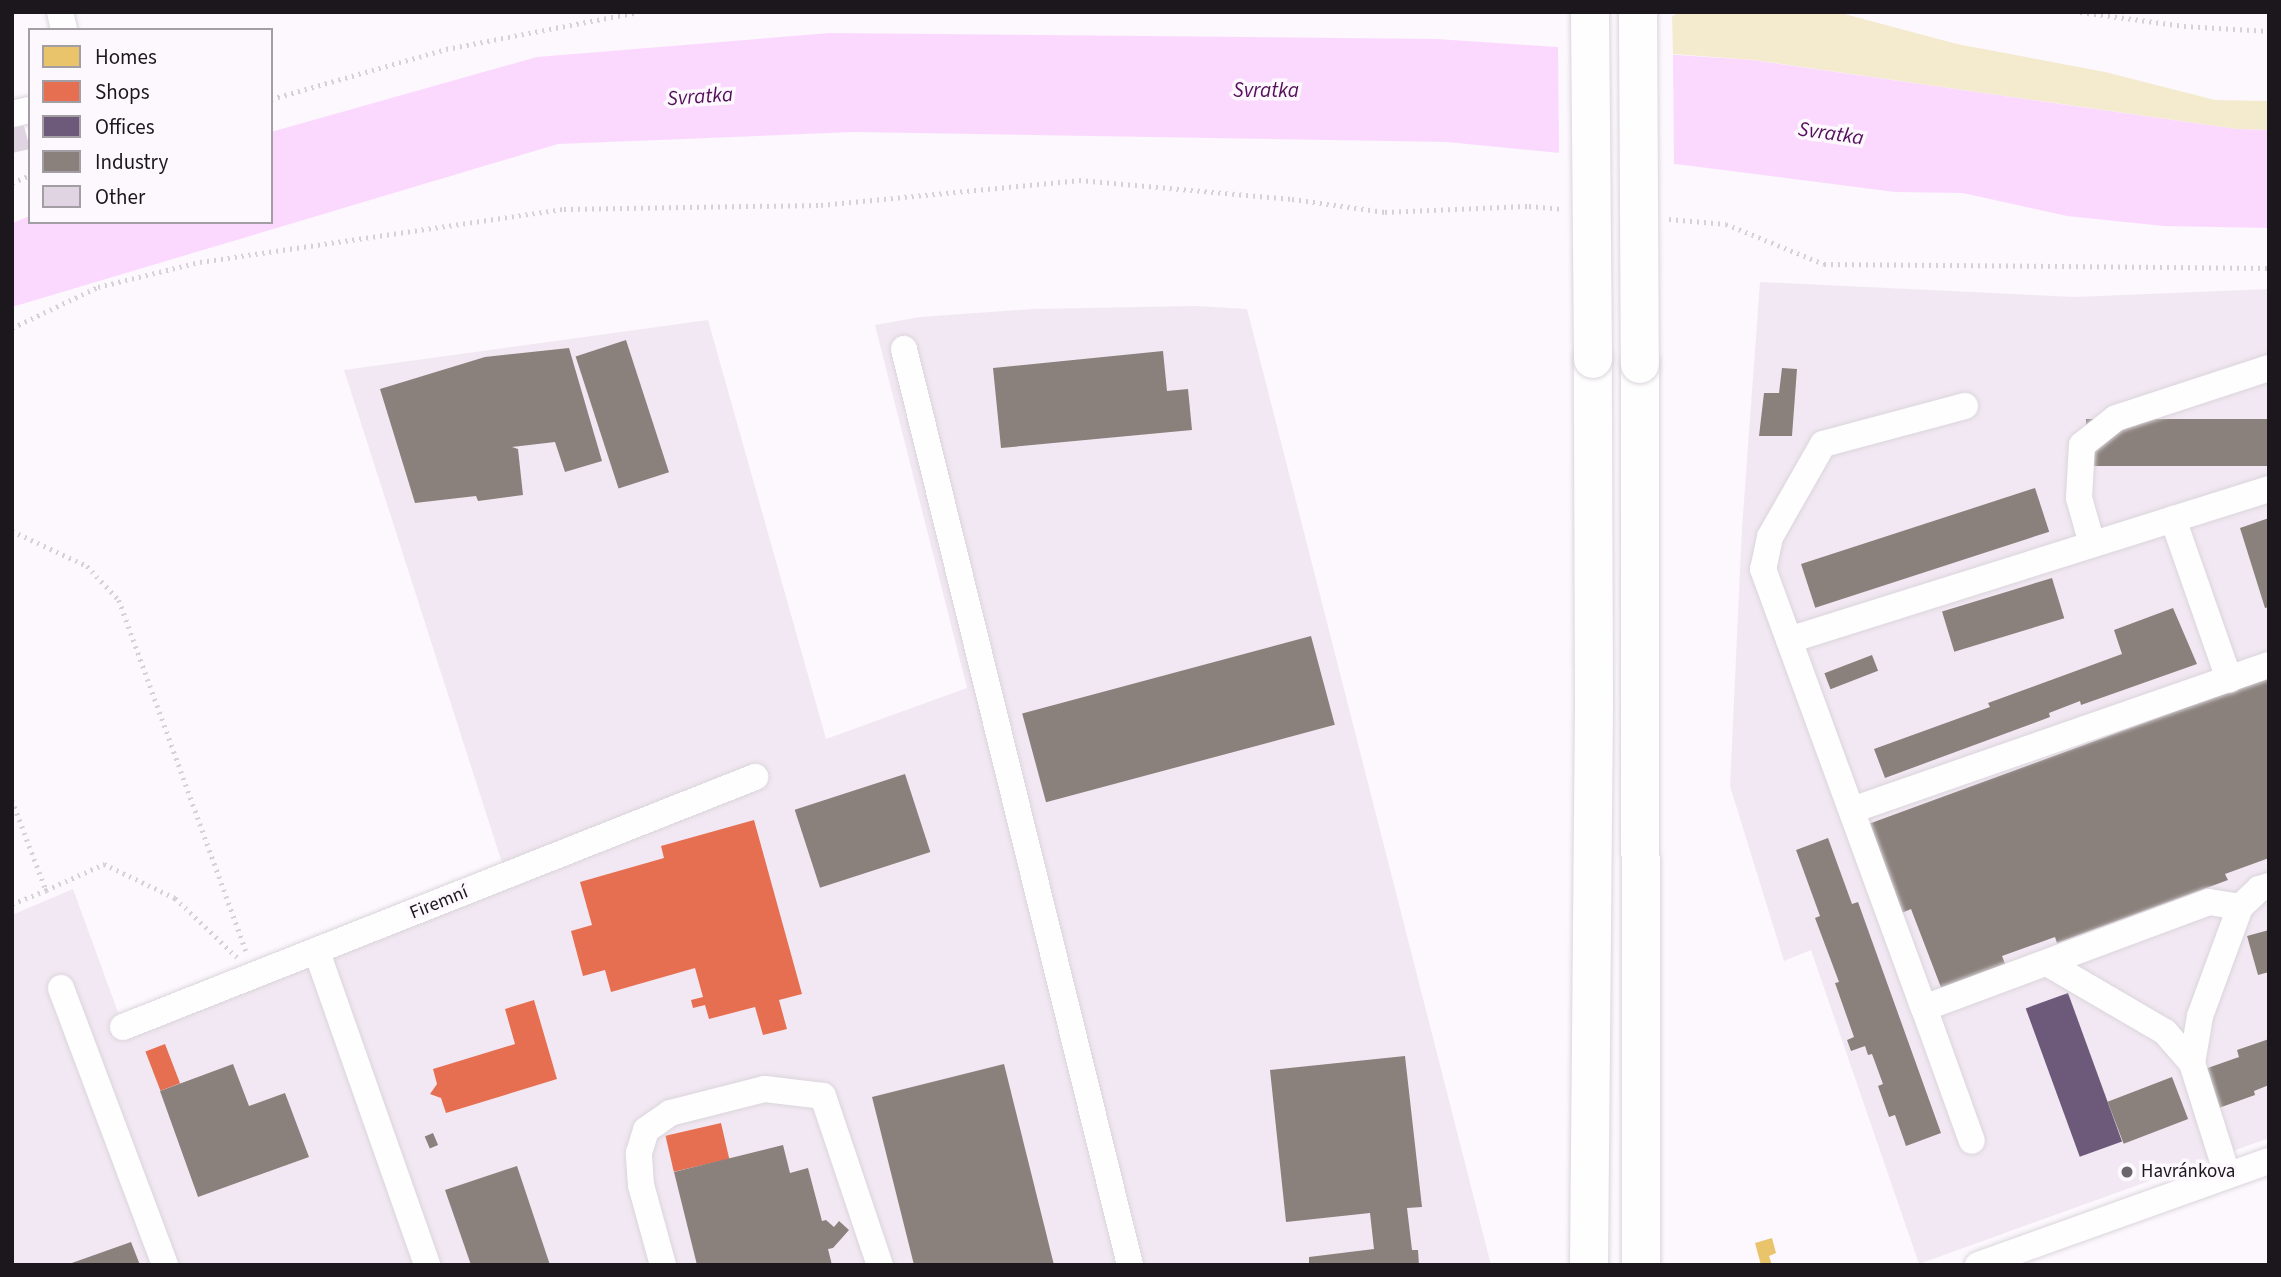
<!DOCTYPE html>
<html>
<head>
<meta charset="utf-8">
<style>
	body { margin:0 }
	#map { position:relative; width:2281px; height:1277px; overflow:hidden; background:#fcf8fd; font-family:"Source Sans 3",sans-serif }
	div>[style] { position:absolute }
	[style*='--x'] { left:calc(var(--x)*1px); top:calc(var(--y)*1px); width:calc(var(--w)*1px); rotate:calc(var(--a)*1deg) }
	.built>* { inset:0; background:#f2e8f3 }
	.green>* { inset:0; background:#f4ebce }
	.water>* { inset:0; background:#fbd9fe }
	.pier>* { inset:0; background:#fcf8fd }
	.homes>* { inset:0; background:#e9c46a }
	.shops>* { inset:0; background:#e76f51; transform-origin:0 0 }
	.offices>* { inset:0; background:#6d597a; transform-origin:0 0 }
	.industry>* { inset:0; background:#8a817c; transform-origin:0 0 }
	.building>* { inset:0; background:#e0d4e2 }
	.path>* { height:4.5px; margin-top:-2.25px; transform-origin:0; background:repeating-linear-gradient(90deg,#d4d3d4 0 2px,transparent 0 7px) }
	.roads { filter:drop-shadow(0 0 2px #dad5db) drop-shadow(0 0 2px #dad5db) }
	.minor>* { height:26px; margin:-13px; padding:0 13px; transform-origin:13px; border-radius:13px; background:#fffeff }
	.highway>* { height:38px; margin:-19px; padding:0 19px; transform-origin:19px; border-radius:19px; background:#fffeff }
	.bridges { filter:drop-shadow(0 0 2px #dad5db) drop-shadow(0 0 2px #dad5db) }
	.highway-bridge>* { height:38px; margin:-19px; padding:0 19px; transform-origin:19px; border-radius:19px; background:#fffeff }
	.dots>* { width:19px; height:19px; translate:-50% -50%; box-sizing:border-box; border:4px solid #fdf7fe; border-radius:50% }
	span { translate:-50% -50%; white-space:nowrap; text-align:center; line-height:1.15; -webkit-text-stroke:7px #fdf7fe; paint-order:stroke }
	.street-label { font-size:19px; color:#1c171c }
	.poi-label { font-size:19px; color:#1c171c }
	.left { translate:0 -50%; text-align:left }
	.water-label { font-size:21px; color:#530f59; font-style:italic }
	.frame { position:absolute; inset:0; border:14px solid #1c171c; pointer-events:none }
	.legend { position:absolute; left:28px; top:28px; width:245px; height:196px; box-sizing:border-box; background:#fdf7fe; border:2px solid #a39da4; margin:0; padding:9px 12px; list-style:none; font-size:21px; color:#1c171c }
	.legend li { display:flex; align-items:center; gap:14px; height:35px }
	.legend b { width:35px; border:2px solid #a39da4 }
</style>
</head>
<body>
<div id="map">
	<div class="built">
		<i style="clip-path:polygon(1760px 282px,2075px 297px,2269px 289px,2269px 1138px,1919px 1264px,1811px 950px,1784px 961px,1730px 786px,1742px 528px)"></i>
		<i style="clip-path:polygon(1196px 306px,1247px 309px,1491px 1265px,12px 1265px,12px 915px,73px 889px,119px 1015px,502px 863px,344px 370px,708px 320px,826px 739px,967px 688px,875px 325px,920px 317px,1033px 309px)"></i>
	</div>
	<div class="green">
		<i style="clip-path:polygon(1682px 12px,1837px 12px,1957px 44px,2105px 72px,2215px 100px,2269px 101px,2269px 130px,2236px 129px,1753px 60px,1673px 54px,1672px 16px)"></i>
	</div>
	<div class="water">
		<i style="clip-path:polygon(830px 33px,1437px 39px,1752px 60px,2236px 129px,2269px 130px,2269px 228px,2164px 226px,2067px 216px,1963px 193px,1895px 192px,1684px 165px,1447px 142px,854px 132px,558px 144px,12px 307px,12px 223px,30px 216px,30px 222px,271px 222px,271px 132px,537px 57px)"></i>
	</div>
	<div class="pier">
		<i style="clip-path:polygon(1558px 43px,1673px 51px,1674px 167px,1559px 156px)"></i>
	</div>
	<div class="homes">
		<i style="clip-path:polygon(1772px 1238px,1776px 1253px,1769px 1256px,1772px 1265px,1761px 1265px,1755px 1243px)"></i>
	</div>
	<div class="shops">
		<i style="clip-path:polygon(754px 820px,802px 994px,779px 1000px,787px 1029px,763px 1035px,755px 1007px,709px 1019px,705px 1005px,693px 1008px,691px 1000px,703px 997px,695px 968px,611px 992px,605px 970px,583px 976px,571px 931px,592px 925px,580px 882px,664px 858px,661px 846px)"></i>
		<i style="clip-path:polygon(534px 1000px,557px 1079px,446px 1113px,441px 1098px,430px 1094px,437px 1084px,433px 1069px,515px 1044px,505px 1009px)"></i>
		<i style="left:165px;top:1044px;width:42px;height:21px;rotate:69deg"></i>
		<i style="left:721px;top:1123px;width:37px;height:57px;rotate:77deg"></i>
	</div>
	<div class="offices">
		<i style="left:2068px;top:993px;width:158px;height:45px;rotate:70deg"></i>
	</div>
	<div class="industry">
		<i style="left:626px;top:340px;width:139px;height:53px;rotate:72deg"></i>
		<i style="clip-path:polygon(569px 348px,602px 461px,565px 472px,555px 442px,512px 447px,518px 449px,523px 495px,478px 501px,476px 496px,415px 503px,380px 389px,485px 357px)"></i>
		<i style="clip-path:polygon(1163px 351px,1167px 391px,1188px 389px,1192px 430px,1001px 448px,993px 368px)"></i>
		<i style="clip-path:polygon(1782px 368px,1797px 369px,1792px 436px,1759px 436px,1764px 393px,1779px 393px)"></i>
		<i style="left:2269px;top:419px;width:47px;height:183px;rotate:90deg"></i>
		<i style="left:2035px;top:488px;width:46px;height:246px;rotate:72deg"></i>
		<i style="clip-path:polygon(2269px 518px,2269px 607px,2265px 608px,2240px 528px)"></i>
		<i style="left:2052px;top:578px;width:42px;height:115px;rotate:73deg"></i>
		<i style="clip-path:polygon(2173px 608px,2197px 664px,2081px 705px,2080px 701px,2049px 713px,2050px 717px,1885px 778px,1874px 749px,1990px 707px,1988px 703px,2122px 654px,2114px 630px)"></i>
		<i style="left:1311px;top:636px;width:92px;height:299px;rotate:75deg"></i>
		<i style="left:1872px;top:655px;width:17px;height:51px;rotate:69deg"></i>
		<i style="clip-path:polygon(2269px 677px,2269px 858px,2225px 874px,2228px 880px,2057px 943px,2055px 937px,2002px 956px,2006px 966px,1942px 990px,1911px 909px,1897px 915px,1863px 826px)"></i>
		<i style="left:905px;top:774px;width:82px;height:116px;rotate:72deg"></i>
		<i style="clip-path:polygon(1828px 838px,1852px 904px,1858px 902px,1941px 1133px,1906px 1146px,1895px 1115px,1889px 1117px,1878px 1086px,1883px 1084px,1872px 1054px,1868px 1055px,1865px 1046px,1851px 1051px,1847px 1040px,1854px 1037px,1835px 983px,1839px 982px,1815px 918px,1820px 916px,1796px 850px)"></i>
		<i style="clip-path:polygon(2269px 930px,2269px 972px,2258px 975px,2247px 936px)"></i>
		<i style="clip-path:polygon(2269px 1039px,2269px 1085px,2254px 1091px,2255px 1095px,2216px 1109px,2202px 1070px,2239px 1057px,2237px 1050px)"></i>
		<i style="clip-path:polygon(1405px 1056px,1422px 1207px,1407px 1208px,1412px 1250px,1418px 1250px,1419px 1265px,1309px 1265px,1309px 1257px,1374px 1249px,1370px 1213px,1286px 1222px,1270px 1070px)"></i>
		<i style="clip-path:polygon(233px 1064px,249px 1106px,285px 1093px,309px 1157px,198px 1197px,160px 1091px)"></i>
		<i style="clip-path:polygon(1004px 1064px,1054px 1265px,914px 1265px,872px 1097px)"></i>
		<i style="left:2172px;top:1077px;width:45px;height:69px;rotate:69deg"></i>
		<i style="left:433px;top:1133px;width:13px;height:9px;rotate:67deg"></i>
		<i style="clip-path:polygon(783px 1145px,790px 1173px,808px 1168px,822px 1221px,826px 1220px,834px 1227px,839px 1221px,849px 1230px,833px 1248px,828px 1249px,832px 1265px,697px 1265px,674px 1172px)"></i>
		<i style="clip-path:polygon(517px 1166px,550px 1265px,471px 1265px,445px 1190px)"></i>
		<i style="clip-path:polygon(131px 1242px,140px 1265px,69px 1265px,69px 1264px)"></i>
	</div>
	<div class="building">
		<i style="clip-path:polygon(24px 126px,30px 149px,12px 153px,12px 128px)"></i>
	</div>
	<div class="path">
		<i style="--x:2080;--y:12;--w:105;--a:7.7"></i>
		<i style="--x:2184;--y:26;--w:85;--a:3.4"></i>
		<i style="--x:271;--y:99;--w:182;--a:-15.9"></i>
		<i style="--x:446;--y:49;--w:196;--a:-10.9"></i>
		<i style="--x:12;--y:183;--w:20;--a:-24"></i>
		<i style="--x:1669;--y:219;--w:57;--a:5"></i>
		<i style="--x:1726;--y:224;--w:106;--a:22.2"></i>
		<i style="--x:1824;--y:264;--w:445;--a:0.5"></i>
		<i style="--x:12;--y:328;--w:95;--a:-25.5"></i>
		<i style="--x:98;--y:287;--w:105;--a:-13.8"></i>
		<i style="--x:200;--y:262;--w:368;--a:-8.3"></i>
		<i style="--x:564;--y:209;--w:257;--a:-0.9"></i>
		<i style="--x:821;--y:205;--w:259;--a:-5.5"></i>
		<i style="--x:1079;--y:180;--w:214;--a:5.1"></i>
		<i style="--x:1292;--y:199;--w:94;--a:8"></i>
		<i style="--x:1385;--y:212;--w:144;--a:-2.4"></i>
		<i style="--x:1529;--y:206;--w:33;--a:5"></i>
		<i style="--x:12;--y:531;--w:83;--a:25"></i>
		<i style="--x:87;--y:566;--w:47;--a:46.7"></i>
		<i style="--x:119;--y:600;--w:373;--a:70.1"></i>
		<i style="--x:12;--y:800;--w:96;--a:69.3"></i>
		<i style="--x:46;--y:890;--w:64;--a:-24.1"></i>
		<i style="--x:104;--y:864;--w:79;--a:25.6"></i>
		<i style="--x:175;--y:898;--w:86;--a:43.6"></i>
		<i style="--x:12;--y:904;--w:37;--a:-22"></i>
	</div>
	<div class="roads">
		<div class="minor">
			<i style="--x:60;--y:12;--w:18;--a:77"></i>
			<i style="--x:12;--y:114;--w:18;--a:-13"></i>
			<i style="--x:904;--y:349;--w:943;--a:76.14"></i>
			<i style="--x:1965;--y:406;--w:147;--a:165"></i>
			<i style="--x:1823;--y:444;--w:107;--a:119.7"></i>
			<i style="--x:1770;--y:537;--w:33;--a:102"></i>
			<i style="--x:1763;--y:569;--w:468;--a:69.9"></i>
			<i style="--x:1924;--y:1008;--w:304;--a:-20.4"></i>
			<i style="--x:2209;--y:902;--w:31;--a:9"></i>
			<i style="--x:2173;--y:519;--w:170;--a:70.7"></i>
			<i style="--x:2092;--y:544;--w:48;--a:-105.8"></i>
			<i style="--x:2079;--y:498;--w:53;--a:-86.8"></i>
			<i style="--x:2082;--y:445;--w:43;--a:-38.5"></i>
			<i style="--x:2116;--y:418;--w:161;--a:-18.1"></i>
			<i style="--x:1789;--y:640;--w:503;--a:-17.46"></i>
			<i style="--x:1852;--y:810;--w:441;--a:-19.2"></i>
			<i style="--x:317;--y:952;--w:332;--a:70.6"></i>
			<i style="--x:2047;--y:963;--w:137;--a:30.3"></i>
			<i style="--x:2165;--y:1032;--w:41;--a:48.9"></i>
			<i style="--x:61;--y:988;--w:296;--a:69.4"></i>
			<i style="--x:1924;--y:1008;--w:141;--a:70.2"></i>
			<i style="--x:123;--y:1027;--w:680;--a:-21.58"></i>
			<i style="--x:2227;--y:1174;--w:116;--a:-107.5"></i>
			<i style="--x:2192;--y:1063;--w:48;--a:-80.3"></i>
			<i style="--x:2200;--y:1016;--w:116;--a:-69.8"></i>
			<i style="--x:2240;--y:907;--w:26;--a:-43"></i>
			<i style="--x:2259;--y:889;--w:10;--a:-17"></i>
			<i style="--x:663;--y:1265;--w:83;--a:-105.4"></i>
			<i style="--x:641;--y:1185;--w:32;--a:-94"></i>
			<i style="--x:639;--y:1153;--w:24;--a:-73"></i>
			<i style="--x:646;--y:1130;--w:29;--a:-35"></i>
			<i style="--x:670;--y:1113;--w:98;--a:-14.2"></i>
			<i style="--x:765;--y:1089;--w:58;--a:6.9"></i>
			<i style="--x:823;--y:1096;--w:178;--a:71.4"></i>
			<i style="--x:1978;--y:1265;--w:309;--a:-19.7"></i>
		</div>
		<div class="highway">
			<i style="--x:1640;--y:364;--w:901;--a:89.94"></i>
			<i style="--x:1589;--y:1265;--w:560;--a:-89.49"></i>
			<i style="--x:1594;--y:705;--w:346;--a:-90.2"></i>
		</div>
	</div>
	<div class="bridges">
		<div class="highway-bridge">
			<i style="--x:1590;--y:12;--w:347;--a:89.5"></i>
			<i style="--x:1638;--y:12;--w:352;--a:89.7"></i>
		</div>
	</div>
	<div class="dots">
		<i style="left:2127px;top:1172px;background:#6a666b"></i>
	</div>
	<div class="street-label">
		<span style="left:439px;top:903px;rotate:-22deg">Firemní</span>
	</div>
	<div class="poi-label">
		<span class="left" style="left:2141px;top:1172px">Havránkova</span>
	</div>
	<div class="water-label">
		<span style="left:1266px;top:90px">Svratka</span>
		<span style="left:700px;top:96px;rotate:-4deg">Svratka</span>
		<span style="left:1831px;top:133px;rotate:8deg">Svratka</span>
	</div>
	<div class="frame"></div>
	<ul class="legend">
	<li><b style="height:19px;background:#e9c46a"></b>Homes</li>
	<li><b style="height:19px;background:#e76f51"></b>Shops</li>
	<li><b style="height:19px;background:#6d597a"></b>Offices</li>
	<li><b style="height:19px;background:#8a817c"></b>Industry</li>
	<li><b style="height:19px;background:#e0d4e2"></b>Other</li>
	</ul>
</div>
</body>
</html>
